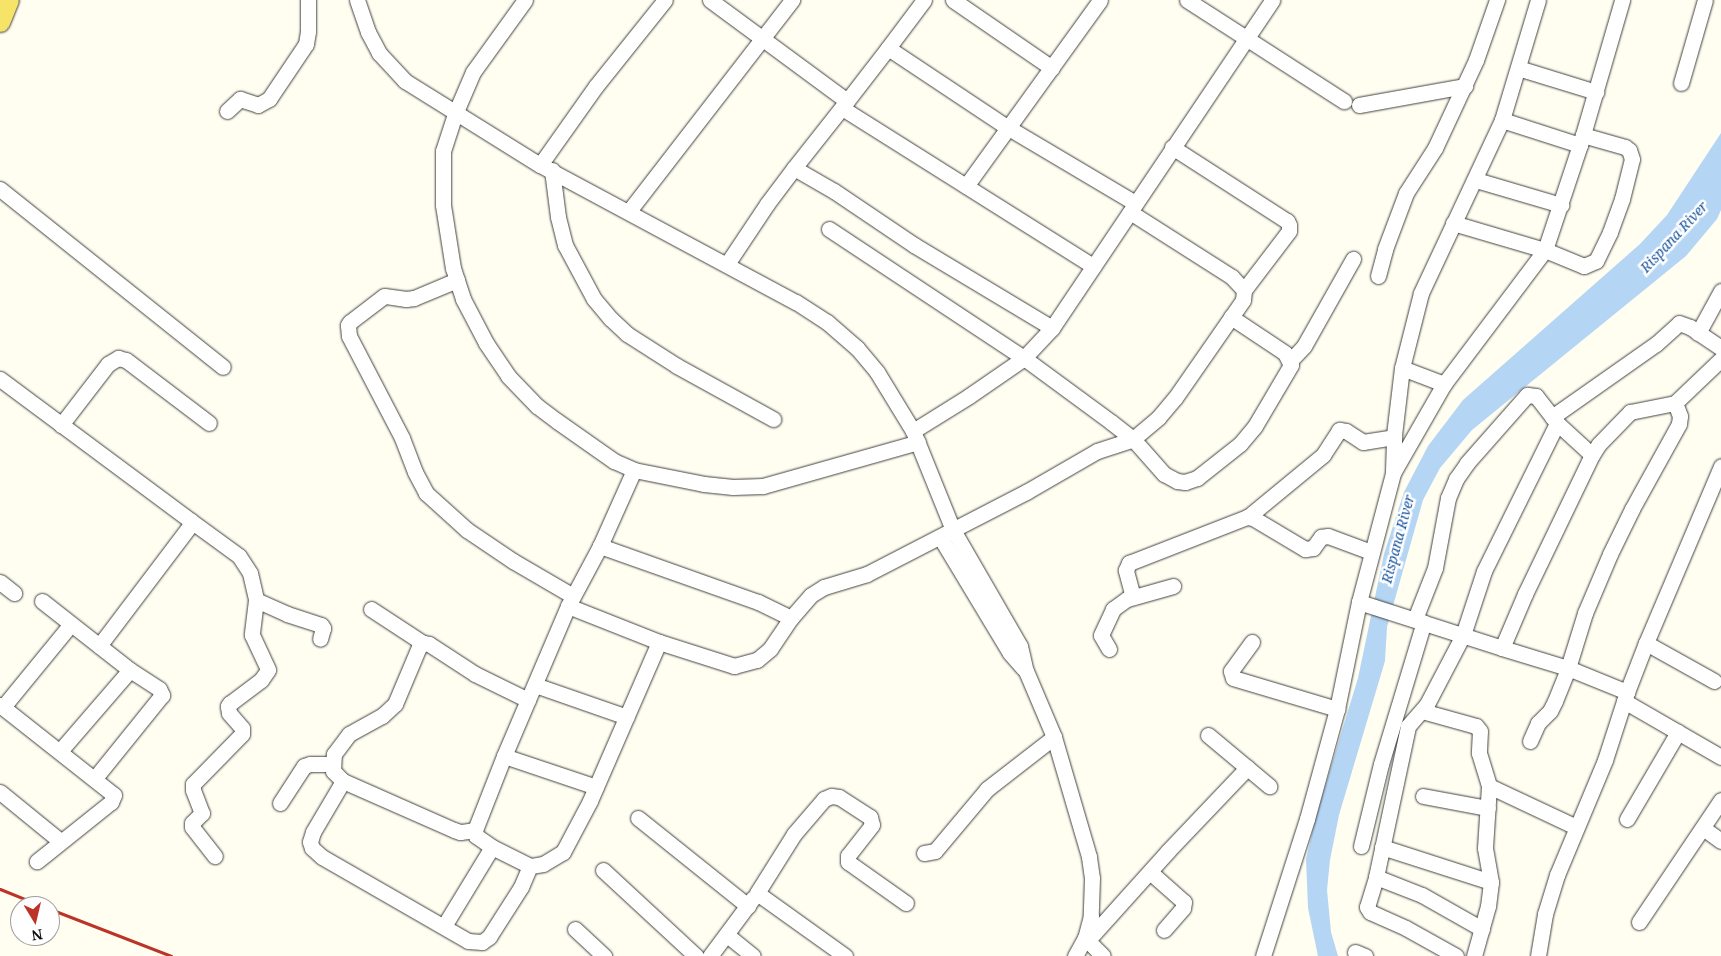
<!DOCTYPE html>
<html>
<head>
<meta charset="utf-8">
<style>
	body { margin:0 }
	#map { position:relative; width:1721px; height:956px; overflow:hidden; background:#fffef0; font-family:"Noto Serif",serif }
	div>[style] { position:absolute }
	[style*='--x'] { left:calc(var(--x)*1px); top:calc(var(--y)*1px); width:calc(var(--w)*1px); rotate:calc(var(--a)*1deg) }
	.water>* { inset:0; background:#b5d5f5 }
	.roads { filter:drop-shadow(0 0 1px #414141) drop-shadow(0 0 1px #414141) }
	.minor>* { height:15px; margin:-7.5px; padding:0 7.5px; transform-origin:7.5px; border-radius:7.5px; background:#fff }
	.major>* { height:19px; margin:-9.5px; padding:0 9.5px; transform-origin:9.5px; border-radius:9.5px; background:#f6e469 }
	.rail>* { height:3px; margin:-1.5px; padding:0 1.5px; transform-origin:1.5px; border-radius:1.5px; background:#bc3328 }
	span { translate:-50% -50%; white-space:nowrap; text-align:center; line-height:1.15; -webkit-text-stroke:5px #fff; paint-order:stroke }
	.water-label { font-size:14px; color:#19549e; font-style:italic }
	.north { position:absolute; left:10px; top:896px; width:50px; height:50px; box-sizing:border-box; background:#fff; border:1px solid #9f9f9f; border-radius:50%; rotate:171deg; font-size:14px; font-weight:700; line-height:20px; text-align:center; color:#0e0e0e }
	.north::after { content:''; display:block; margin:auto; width:18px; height:22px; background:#bc3328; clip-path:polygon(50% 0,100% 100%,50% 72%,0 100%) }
</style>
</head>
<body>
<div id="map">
	<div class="water">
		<i style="clip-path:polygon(1721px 133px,1721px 210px,1717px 219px,1686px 256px,1472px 430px,1440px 468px,1423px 500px,1387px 627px,1385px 661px,1339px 815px,1330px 860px,1327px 890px,1331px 932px,1338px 956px,1318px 956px,1308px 908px,1306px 859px,1316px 816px,1358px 678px,1384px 554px,1404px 492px,1428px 446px,1463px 400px,1640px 244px,1667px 215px)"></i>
	</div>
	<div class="roads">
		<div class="minor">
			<i style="--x:357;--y:0;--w:34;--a:71"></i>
			<i style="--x:368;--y:32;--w:24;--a:62"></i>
			<i style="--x:379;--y:53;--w:38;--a:47"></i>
			<i style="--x:405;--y:81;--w:159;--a:31.9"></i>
			<i style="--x:540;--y:165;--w:290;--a:28.2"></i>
			<i style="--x:796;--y:302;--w:37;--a:33"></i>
			<i style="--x:827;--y:322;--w:40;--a:41"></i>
			<i style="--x:857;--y:348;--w:31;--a:50"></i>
			<i style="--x:877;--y:372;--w:69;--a:58.6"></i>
			<i style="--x:913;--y:431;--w:107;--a:68"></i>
			<i style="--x:953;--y:530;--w:134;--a:60"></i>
			<i style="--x:1020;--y:646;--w:26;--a:77"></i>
			<i style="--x:1026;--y:671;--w:72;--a:67"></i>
			<i style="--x:1054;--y:737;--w:125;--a:73.7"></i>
			<i style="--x:1089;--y:857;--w:21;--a:82"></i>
			<i style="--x:1092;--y:878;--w:38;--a:92"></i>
			<i style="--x:1091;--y:916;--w:23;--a:105"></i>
			<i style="--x:1085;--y:938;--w:21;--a:119"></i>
			<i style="--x:525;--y:0;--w:89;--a:125.8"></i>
			<i style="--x:473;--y:72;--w:46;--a:113.2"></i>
			<i style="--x:455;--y:114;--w:39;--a:108"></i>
			<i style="--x:443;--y:151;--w:54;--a:90"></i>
			<i style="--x:443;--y:205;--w:64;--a:81"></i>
			<i style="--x:453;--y:268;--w:33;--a:72"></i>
			<i style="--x:463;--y:299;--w:50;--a:62.4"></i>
			<i style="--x:486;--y:343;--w:40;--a:56"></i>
			<i style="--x:508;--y:376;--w:42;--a:46"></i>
			<i style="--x:537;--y:406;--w:25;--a:37"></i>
			<i style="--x:557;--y:421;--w:70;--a:35.1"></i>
			<i style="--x:614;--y:461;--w:22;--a:24"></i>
			<i style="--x:710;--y:0;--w:170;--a:36.4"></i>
			<i style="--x:847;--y:101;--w:85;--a:128.3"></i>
			<i style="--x:953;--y:0;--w:120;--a:34.5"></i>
			<i style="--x:1187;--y:0;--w:187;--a:32.8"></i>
			<i style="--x:888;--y:48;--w:60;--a:-53.1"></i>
			<i style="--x:1518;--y:68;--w:82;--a:17.1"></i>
			<i style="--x:1681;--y:83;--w:86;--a:-73.9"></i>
			<i style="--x:847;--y:101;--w:67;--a:-52.3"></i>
			<i style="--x:888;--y:48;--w:143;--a:33.6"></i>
			<i style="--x:1007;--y:127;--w:149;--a:30.7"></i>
			<i style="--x:1359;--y:105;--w:108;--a:-10.2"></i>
			<i style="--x:842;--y:108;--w:297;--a:32.2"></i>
			<i style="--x:227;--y:111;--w:18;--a:-43"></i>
			<i style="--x:240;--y:99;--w:19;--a:18"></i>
			<i style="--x:258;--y:105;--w:13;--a:-29"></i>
			<i style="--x:269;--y:99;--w:66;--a:-56.1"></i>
			<i style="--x:306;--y:44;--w:12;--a:-81"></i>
			<i style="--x:308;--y:32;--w:32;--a:-90"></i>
			<i style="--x:1502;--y:120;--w:82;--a:17.8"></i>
			<i style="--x:1172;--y:147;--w:137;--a:32.8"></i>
			<i style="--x:1287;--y:221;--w:4;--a:63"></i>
			<i style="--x:1289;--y:225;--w:6;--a:90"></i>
			<i style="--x:1289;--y:231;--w:74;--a:127.3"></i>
			<i style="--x:540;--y:165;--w:97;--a:-54.7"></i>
			<i style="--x:596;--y:86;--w:110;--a:-51.3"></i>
			<i style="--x:552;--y:170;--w:47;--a:82.7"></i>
			<i style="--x:558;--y:217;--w:29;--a:76"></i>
			<i style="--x:565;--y:245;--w:61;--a:61.8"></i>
			<i style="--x:594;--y:299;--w:26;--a:50"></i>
			<i style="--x:611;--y:319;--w:22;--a:43"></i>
			<i style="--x:627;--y:334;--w:59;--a:32.6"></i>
			<i style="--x:677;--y:366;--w:110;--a:28.9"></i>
			<i style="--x:1476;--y:180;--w:89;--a:16.4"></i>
			<i style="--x:966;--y:186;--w:229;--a:-54.2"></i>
			<i style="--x:0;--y:189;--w:285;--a:38.6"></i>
			<i style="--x:629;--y:211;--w:267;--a:-52.3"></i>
			<i style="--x:1453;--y:223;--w:96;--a:16.4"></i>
			<i style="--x:1545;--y:250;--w:42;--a:22.3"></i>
			<i style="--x:1584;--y:266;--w:13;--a:-23"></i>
			<i style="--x:1596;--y:261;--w:32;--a:-64"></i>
			<i style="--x:1610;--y:232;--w:35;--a:-70"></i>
			<i style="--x:1622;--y:199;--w:41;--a:-76"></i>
			<i style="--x:1632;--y:159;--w:9;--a:-108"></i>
			<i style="--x:1629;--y:150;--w:5;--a:-143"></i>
			<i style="--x:1625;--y:147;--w:44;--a:-164.1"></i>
			<i style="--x:829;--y:229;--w:234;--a:33.5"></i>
			<i style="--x:1024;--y:358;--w:108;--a:36.3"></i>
			<i style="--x:1111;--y:422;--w:28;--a:38"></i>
			<i style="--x:1133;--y:439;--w:47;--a:48.5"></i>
			<i style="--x:1164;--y:474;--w:15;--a:28"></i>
			<i style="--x:1177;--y:481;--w:8;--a:7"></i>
			<i style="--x:1185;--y:482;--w:13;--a:-18"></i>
			<i style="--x:1197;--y:478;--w:55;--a:-38.3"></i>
			<i style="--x:1240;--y:444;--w:23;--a:-50"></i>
			<i style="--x:1255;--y:426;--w:71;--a:-59.5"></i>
			<i style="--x:1291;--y:365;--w:13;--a:-117"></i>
			<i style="--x:1285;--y:353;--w:65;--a:-146.3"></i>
			<i style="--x:727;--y:264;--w:72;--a:-56.3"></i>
			<i style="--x:767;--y:204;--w:45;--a:-53.1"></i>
			<i style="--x:794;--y:168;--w:46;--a:29.9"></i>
			<i style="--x:834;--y:191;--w:97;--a:34"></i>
			<i style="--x:914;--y:245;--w:161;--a:31"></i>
			<i style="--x:1052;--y:328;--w:395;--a:-56.1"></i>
			<i style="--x:1378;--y:276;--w:28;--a:-75"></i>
			<i style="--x:1385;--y:249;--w:60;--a:-69.4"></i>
			<i style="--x:1406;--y:193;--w:54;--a:-57.2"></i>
			<i style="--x:1435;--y:148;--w:97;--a:-65"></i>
			<i style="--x:1476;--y:60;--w:64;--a:-70.7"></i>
			<i style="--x:457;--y:280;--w:47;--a:157.3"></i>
			<i style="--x:414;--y:298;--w:8;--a:173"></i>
			<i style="--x:406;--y:299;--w:22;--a:-172"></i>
			<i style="--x:384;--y:296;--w:43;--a:142.6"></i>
			<i style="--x:350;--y:322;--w:4;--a:124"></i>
			<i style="--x:348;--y:325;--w:11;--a:85"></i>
			<i style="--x:349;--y:336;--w:115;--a:62.5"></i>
			<i style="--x:402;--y:438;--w:36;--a:69"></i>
			<i style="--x:415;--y:472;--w:24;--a:62"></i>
			<i style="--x:426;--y:493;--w:55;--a:42.1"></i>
			<i style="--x:467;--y:530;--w:55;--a:34"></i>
			<i style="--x:513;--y:561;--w:69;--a:30.3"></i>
			<i style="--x:1698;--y:333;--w:48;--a:-61.3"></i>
			<i style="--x:1291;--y:360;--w:19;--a:-47"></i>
			<i style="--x:1304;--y:346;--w:100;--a:-60.6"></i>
			<i style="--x:1402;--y:368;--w:45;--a:20.9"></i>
			<i style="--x:0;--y:379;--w:238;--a:36.6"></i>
			<i style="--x:191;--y:521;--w:6;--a:108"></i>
			<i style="--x:189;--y:527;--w:149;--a:127.1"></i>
			<i style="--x:1552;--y:417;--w:127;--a:-35.1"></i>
			<i style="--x:1656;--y:344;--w:31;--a:-42"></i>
			<i style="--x:1679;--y:323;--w:12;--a:20"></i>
			<i style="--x:1690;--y:327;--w:37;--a:34"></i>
			<i style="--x:61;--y:425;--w:77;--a:-52.4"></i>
			<i style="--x:108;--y:364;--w:12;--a:-31"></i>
			<i style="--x:118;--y:358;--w:8;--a:14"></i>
			<i style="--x:126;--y:360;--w:104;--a:37.2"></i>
			<i style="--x:913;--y:431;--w:66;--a:-32"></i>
			<i style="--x:969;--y:396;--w:67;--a:-34.6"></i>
			<i style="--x:1024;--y:358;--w:41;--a:-47"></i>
			<i style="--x:1393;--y:470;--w:35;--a:-88"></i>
			<i style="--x:1394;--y:435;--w:67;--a:-83.2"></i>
			<i style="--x:1402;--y:368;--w:77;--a:-75.8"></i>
			<i style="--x:1421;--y:293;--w:191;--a:-64.9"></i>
			<i style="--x:1502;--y:120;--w:125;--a:-73.3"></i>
			<i style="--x:1249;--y:516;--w:96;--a:-39.5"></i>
			<i style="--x:1323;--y:455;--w:30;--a:-57"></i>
			<i style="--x:1339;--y:430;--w:7;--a:8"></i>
			<i style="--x:1346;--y:431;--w:20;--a:33"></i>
			<i style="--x:1363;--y:442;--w:31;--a:-9"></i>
			<i style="--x:191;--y:521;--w:59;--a:36.1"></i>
			<i style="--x:239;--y:556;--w:20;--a:57"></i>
			<i style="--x:250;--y:573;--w:28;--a:77"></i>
			<i style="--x:256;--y:600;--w:35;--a:97"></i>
			<i style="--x:252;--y:635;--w:38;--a:65"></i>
			<i style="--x:268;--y:670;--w:12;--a:125"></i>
			<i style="--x:261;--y:680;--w:39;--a:143"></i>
			<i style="--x:230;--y:703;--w:4;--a:124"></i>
			<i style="--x:228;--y:706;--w:7;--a:82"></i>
			<i style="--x:229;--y:713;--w:20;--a:49"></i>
			<i style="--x:242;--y:728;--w:6;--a:90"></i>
			<i style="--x:242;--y:734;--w:70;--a:134.4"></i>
			<i style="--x:193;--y:784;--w:6;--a:90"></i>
			<i style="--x:193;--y:790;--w:25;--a:69"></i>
			<i style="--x:202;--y:813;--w:14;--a:135"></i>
			<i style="--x:192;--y:823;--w:4;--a:90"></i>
			<i style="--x:192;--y:827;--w:37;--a:52"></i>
			<i style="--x:940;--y:537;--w:135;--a:58.9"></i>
			<i style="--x:1010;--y:653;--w:20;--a:49"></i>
			<i style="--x:0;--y:582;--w:18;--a:38"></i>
			<i style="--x:1133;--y:597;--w:28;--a:-105"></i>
			<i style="--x:1126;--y:570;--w:8;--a:-67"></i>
			<i style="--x:1129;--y:563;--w:127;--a:-21.3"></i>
			<i style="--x:1247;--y:517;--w:6;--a:9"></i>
			<i style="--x:1253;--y:518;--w:61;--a:30.8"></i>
			<i style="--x:1305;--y:549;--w:8;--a:-7"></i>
			<i style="--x:1313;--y:548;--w:14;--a:-54"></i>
			<i style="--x:1321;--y:537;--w:7;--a:-8"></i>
			<i style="--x:1328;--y:536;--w:46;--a:20.4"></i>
			<i style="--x:256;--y:600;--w:34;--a:24"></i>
			<i style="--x:287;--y:614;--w:36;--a:18"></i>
			<i style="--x:321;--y:625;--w:4;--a:56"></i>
			<i style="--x:323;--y:628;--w:11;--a:105"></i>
			<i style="--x:42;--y:601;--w:112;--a:38.1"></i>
			<i style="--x:130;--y:670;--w:35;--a:33"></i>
			<i style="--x:159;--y:689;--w:7;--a:63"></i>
			<i style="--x:162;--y:695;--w:107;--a:128.9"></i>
			<i style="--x:1359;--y:602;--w:150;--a:17.8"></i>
			<i style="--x:1502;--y:648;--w:59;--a:-66.9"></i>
			<i style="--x:1525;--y:594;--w:154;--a:-64.3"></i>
			<i style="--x:1592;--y:455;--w:13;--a:-58"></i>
			<i style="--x:1599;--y:444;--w:45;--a:-45.9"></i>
			<i style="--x:1630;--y:412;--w:46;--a:-11.3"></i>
			<i style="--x:1675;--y:403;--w:64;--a:-43.7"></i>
			<i style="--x:568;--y:606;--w:98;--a:21.6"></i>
			<i style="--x:659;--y:642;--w:79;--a:17.7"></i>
			<i style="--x:734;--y:666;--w:24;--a:-15"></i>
			<i style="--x:757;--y:660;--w:17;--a:-40"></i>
			<i style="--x:770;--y:649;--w:37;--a:-56"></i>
			<i style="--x:791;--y:618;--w:37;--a:-154"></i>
			<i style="--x:758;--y:602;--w:168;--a:-160.5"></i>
			<i style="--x:371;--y:609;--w:62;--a:33.2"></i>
			<i style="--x:791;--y:618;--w:30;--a:-49"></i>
			<i style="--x:811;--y:595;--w:15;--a:-32"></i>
			<i style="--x:824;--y:587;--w:45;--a:-16.8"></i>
			<i style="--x:867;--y:574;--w:179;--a:-27.3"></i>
			<i style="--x:1026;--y:492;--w:82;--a:-30"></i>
			<i style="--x:1097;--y:451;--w:38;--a:-18"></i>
			<i style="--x:1133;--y:439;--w:33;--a:-40"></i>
			<i style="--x:1158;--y:418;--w:26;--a:-50"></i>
			<i style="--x:1175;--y:398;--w:119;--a:-55.2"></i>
			<i style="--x:1243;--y:300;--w:10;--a:-84"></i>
			<i style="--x:1244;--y:290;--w:18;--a:-133"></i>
			<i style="--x:1232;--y:277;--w:121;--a:-147.5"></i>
			<i style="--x:1415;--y:619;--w:55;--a:-68.6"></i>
			<i style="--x:1435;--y:568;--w:71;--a:-79.5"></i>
			<i style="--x:1448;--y:498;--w:21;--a:-67"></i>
			<i style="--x:1456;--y:479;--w:19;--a:-55"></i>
			<i style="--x:1467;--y:463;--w:91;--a:-48.6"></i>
			<i style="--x:1527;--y:395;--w:9;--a:6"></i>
			<i style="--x:1536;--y:396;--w:34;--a:52"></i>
			<i style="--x:1557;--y:423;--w:47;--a:42.4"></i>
			<i style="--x:659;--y:642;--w:173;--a:113.5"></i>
			<i style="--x:590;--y:801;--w:58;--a:117.9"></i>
			<i style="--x:563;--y:852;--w:23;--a:149"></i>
			<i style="--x:543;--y:864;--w:13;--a:171"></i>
			<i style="--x:530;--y:866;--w:42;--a:-153.4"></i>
			<i style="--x:492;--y:847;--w:19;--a:-145"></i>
			<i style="--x:476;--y:836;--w:6;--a:-99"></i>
			<i style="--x:475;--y:830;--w:79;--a:-68.6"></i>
			<i style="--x:504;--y:756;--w:163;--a:-66.9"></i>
			<i style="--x:568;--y:606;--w:68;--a:-61.9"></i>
			<i style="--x:600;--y:546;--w:83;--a:-65.9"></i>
			<i style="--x:634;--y:470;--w:71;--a:11.3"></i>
			<i style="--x:704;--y:484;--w:29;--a:6"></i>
			<i style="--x:733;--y:487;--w:30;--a:-2"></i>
			<i style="--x:763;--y:486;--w:161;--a:-15.8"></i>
			<i style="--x:1252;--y:642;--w:36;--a:126"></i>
			<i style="--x:1231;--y:671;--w:7;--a:74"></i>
			<i style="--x:1233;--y:678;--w:109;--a:16.6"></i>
			<i style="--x:1646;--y:643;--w:78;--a:29.2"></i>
			<i style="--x:1502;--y:648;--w:69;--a:16.9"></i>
			<i style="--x:1568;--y:668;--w:64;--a:22.1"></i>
			<i style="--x:1109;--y:649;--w:16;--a:-120"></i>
			<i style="--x:1101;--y:635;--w:29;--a:-65"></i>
			<i style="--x:1113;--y:609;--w:17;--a:-36"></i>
			<i style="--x:1127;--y:599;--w:48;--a:-15.8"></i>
			<i style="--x:535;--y:685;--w:97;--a:19.2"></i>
			<i style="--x:1624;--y:701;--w:112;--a:30"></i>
			<i style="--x:0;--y:705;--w:145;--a:38.3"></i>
			<i style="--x:114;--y:795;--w:8;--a:113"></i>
			<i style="--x:111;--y:802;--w:95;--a:141.4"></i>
			<i style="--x:3;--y:707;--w:107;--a:-50.7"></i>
			<i style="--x:1422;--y:711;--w:56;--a:15.5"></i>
			<i style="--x:1476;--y:726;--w:6;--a:51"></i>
			<i style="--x:1480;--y:731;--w:22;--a:93"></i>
			<i style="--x:1479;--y:753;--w:34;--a:73"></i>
			<i style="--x:1489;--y:786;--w:62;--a:93.7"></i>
			<i style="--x:1485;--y:848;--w:35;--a:80"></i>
			<i style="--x:1491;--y:882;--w:24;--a:97"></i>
			<i style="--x:1488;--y:906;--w:52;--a:105.6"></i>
			<i style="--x:1208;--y:735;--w:80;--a:39.9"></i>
			<i style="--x:1530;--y:741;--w:20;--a:-66"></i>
			<i style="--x:1538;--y:723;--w:17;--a:-45"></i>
			<i style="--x:1550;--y:711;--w:11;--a:-63"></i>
			<i style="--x:1555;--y:701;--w:35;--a:-68"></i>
			<i style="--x:1568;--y:668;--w:58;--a:-72.8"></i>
			<i style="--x:1585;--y:613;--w:64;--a:-67"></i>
			<i style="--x:1610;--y:554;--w:50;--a:-63.9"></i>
			<i style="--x:1632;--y:509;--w:97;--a:-61.1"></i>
			<i style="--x:1679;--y:424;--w:8;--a:-83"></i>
			<i style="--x:1680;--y:416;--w:14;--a:-111"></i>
			<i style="--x:60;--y:751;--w:107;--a:-49.2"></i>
			<i style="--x:504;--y:756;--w:97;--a:18.6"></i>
			<i style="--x:343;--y:781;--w:59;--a:120.5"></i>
			<i style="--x:313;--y:832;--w:10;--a:107"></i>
			<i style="--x:310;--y:842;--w:6;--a:72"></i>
			<i style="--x:312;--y:848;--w:13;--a:42"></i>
			<i style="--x:322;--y:857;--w:168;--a:29.9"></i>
			<i style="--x:468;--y:941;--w:14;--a:4"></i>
			<i style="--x:482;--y:942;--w:9;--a:-36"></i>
			<i style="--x:489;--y:937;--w:59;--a:-57.4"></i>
			<i style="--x:521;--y:887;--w:23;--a:-67"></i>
			<i style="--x:1489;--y:786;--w:96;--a:25.2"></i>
			<i style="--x:0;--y:792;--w:77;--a:39.2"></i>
			<i style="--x:1423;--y:796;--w:66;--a:10.5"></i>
			<i style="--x:280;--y:803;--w:44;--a:-57"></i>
			<i style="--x:304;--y:766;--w:6;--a:-18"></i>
			<i style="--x:310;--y:764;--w:22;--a:0"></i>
			<i style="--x:638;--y:818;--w:141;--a:38.7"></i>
			<i style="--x:1627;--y:819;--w:101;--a:-59.6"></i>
			<i style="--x:1703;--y:828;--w:22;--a:36"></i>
			<i style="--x:475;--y:830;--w:15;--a:172"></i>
			<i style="--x:460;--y:832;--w:6;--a:-162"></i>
			<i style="--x:454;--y:830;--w:121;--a:-156.2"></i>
			<i style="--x:343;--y:781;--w:14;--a:-135"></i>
			<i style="--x:333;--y:771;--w:17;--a:-87"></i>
			<i style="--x:334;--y:754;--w:25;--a:-53"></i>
			<i style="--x:349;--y:734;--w:38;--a:-29"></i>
			<i style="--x:382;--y:716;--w:18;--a:-43"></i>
			<i style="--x:395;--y:704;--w:62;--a:-67.2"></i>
			<i style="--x:419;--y:647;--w:6;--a:-45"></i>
			<i style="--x:423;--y:643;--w:6;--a:9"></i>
			<i style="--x:429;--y:644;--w:55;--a:33.1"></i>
			<i style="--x:475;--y:674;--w:59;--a:26.1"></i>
			<i style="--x:1361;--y:846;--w:84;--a:-76.3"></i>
			<i style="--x:1381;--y:764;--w:148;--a:-73.2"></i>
			<i style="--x:1382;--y:847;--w:114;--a:17.8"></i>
			<i style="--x:924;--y:853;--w:11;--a:-10"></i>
			<i style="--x:935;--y:851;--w:81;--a:-50"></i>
			<i style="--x:987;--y:789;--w:85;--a:-37.8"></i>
			<i style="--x:603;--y:870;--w:127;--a:42.8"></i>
			<i style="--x:1150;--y:872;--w:45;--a:41.4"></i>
			<i style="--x:1184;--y:902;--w:6;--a:99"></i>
			<i style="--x:1183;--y:908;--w:29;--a:131"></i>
			<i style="--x:1376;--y:877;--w:49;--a:21.4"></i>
			<i style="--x:1422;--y:895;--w:69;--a:29.5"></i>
			<i style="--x:1639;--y:922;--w:147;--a:-56.1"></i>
			<i style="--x:444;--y:926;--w:92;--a:-58.7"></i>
			<i style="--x:575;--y:929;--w:40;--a:43"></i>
			<i style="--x:727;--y:935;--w:33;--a:39"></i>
			<i style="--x:1085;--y:938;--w:25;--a:45"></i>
			<i style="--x:1088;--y:940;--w:120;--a:-48"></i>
			<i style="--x:1168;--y:851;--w:115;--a:-46.4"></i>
			<i style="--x:1355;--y:952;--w:11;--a:22"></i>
			<i style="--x:710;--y:956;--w:72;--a:-53.4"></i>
			<i style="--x:845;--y:956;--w:108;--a:-144.4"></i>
			<i style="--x:757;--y:893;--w:70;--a:-57.9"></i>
			<i style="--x:794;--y:834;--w:46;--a:-49.4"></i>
			<i style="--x:824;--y:799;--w:8;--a:-23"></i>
			<i style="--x:831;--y:796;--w:8;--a:7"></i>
			<i style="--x:839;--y:797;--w:37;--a:33"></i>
			<i style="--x:870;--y:817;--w:8;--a:76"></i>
			<i style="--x:872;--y:825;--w:39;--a:128"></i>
			<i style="--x:848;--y:856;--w:6;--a:90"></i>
			<i style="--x:848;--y:862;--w:71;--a:35.3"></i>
			<i style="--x:1263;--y:956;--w:144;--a:-72.2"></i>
			<i style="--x:1307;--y:819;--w:114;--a:-74.7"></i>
			<i style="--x:1337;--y:709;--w:109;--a:-78.4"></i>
			<i style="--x:1359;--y:602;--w:133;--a:-75.2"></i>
			<i style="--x:1393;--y:473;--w:103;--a:-60.2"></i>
			<i style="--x:1444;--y:384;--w:168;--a:-53"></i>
			<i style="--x:1545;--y:250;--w:111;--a:-71.6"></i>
			<i style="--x:1580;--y:145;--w:151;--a:-73.8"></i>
			<i style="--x:1456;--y:956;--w:57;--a:-150.8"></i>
			<i style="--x:1406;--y:928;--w:39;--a:-156"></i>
			<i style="--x:1370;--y:912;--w:6;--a:-121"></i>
			<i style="--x:1367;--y:907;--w:31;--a:-73"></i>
			<i style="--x:1376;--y:877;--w:154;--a:-78"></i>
			<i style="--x:1408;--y:726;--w:29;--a:-49"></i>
			<i style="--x:1427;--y:704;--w:78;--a:-62.4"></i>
			<i style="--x:1463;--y:635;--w:67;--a:-71.8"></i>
			<i style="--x:1484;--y:571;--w:165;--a:-63.7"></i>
			<i style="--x:1538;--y:956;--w:43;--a:-80.5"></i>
			<i style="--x:1545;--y:914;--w:41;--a:-72.9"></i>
			<i style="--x:1557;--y:875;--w:125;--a:-67.3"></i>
			<i style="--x:1605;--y:760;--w:71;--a:-72.1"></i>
			<i style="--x:1627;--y:692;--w:53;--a:-68.8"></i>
			<i style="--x:1646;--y:643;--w:192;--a:-67"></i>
		</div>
		<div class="major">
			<i style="--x:0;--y:22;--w:24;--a:-68"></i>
		</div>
	</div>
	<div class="rail">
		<i style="--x:0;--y:889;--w:45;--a:22"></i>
		<i style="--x:50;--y:909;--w:130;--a:21.2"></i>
	</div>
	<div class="water-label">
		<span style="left:1674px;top:237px;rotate:-47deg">Rispana River</span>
		<span style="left:1398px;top:539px;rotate:-75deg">Rispana River</span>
	</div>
	<div class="north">N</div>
</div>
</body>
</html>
